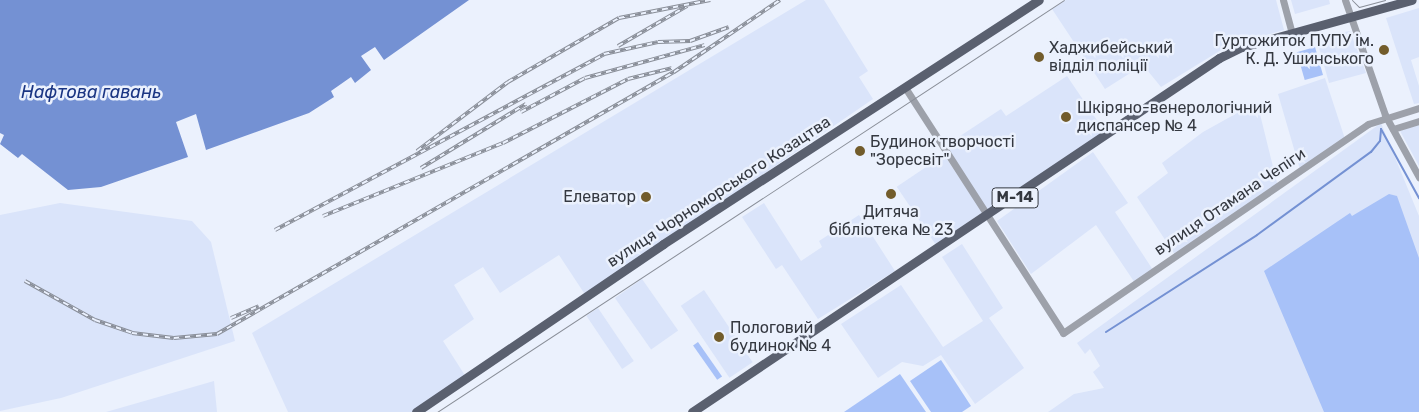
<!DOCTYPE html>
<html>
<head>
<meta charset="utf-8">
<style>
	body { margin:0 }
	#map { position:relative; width:1419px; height:412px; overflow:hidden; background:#ebf1fd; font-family:Rubik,sans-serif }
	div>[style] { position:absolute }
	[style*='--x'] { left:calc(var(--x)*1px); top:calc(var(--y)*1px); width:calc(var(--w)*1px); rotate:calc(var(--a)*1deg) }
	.built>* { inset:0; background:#dae4fa; transform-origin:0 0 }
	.green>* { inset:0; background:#a7c1f8; transform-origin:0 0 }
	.water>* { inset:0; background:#7491d3 }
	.stream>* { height:2px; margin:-1px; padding:0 1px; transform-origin:1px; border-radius:1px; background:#7491d3 }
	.minor>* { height:7px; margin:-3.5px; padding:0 3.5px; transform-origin:3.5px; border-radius:3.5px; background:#9da1aa }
	.major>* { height:9px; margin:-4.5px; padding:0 4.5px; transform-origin:4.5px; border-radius:4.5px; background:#5a606f }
	.tram>* { height:1px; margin:-0.5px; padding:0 0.5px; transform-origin:0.5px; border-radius:0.5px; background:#898e98 }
	.rail>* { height:4px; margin-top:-2px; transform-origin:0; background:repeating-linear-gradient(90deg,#ebf1fd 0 5.5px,#898e98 0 11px); box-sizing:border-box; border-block:1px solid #898e98 }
	.dots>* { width:14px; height:14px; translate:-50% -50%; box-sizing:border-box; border:2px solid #ebf1fd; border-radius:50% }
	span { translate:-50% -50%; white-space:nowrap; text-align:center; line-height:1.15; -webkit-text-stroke:5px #ebf1fd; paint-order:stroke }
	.shield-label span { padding:1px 4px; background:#ebf1fd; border:1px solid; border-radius:4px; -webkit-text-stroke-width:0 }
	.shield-label { font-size:15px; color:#343840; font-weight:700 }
	.poi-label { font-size:16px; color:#343840 }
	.right { translate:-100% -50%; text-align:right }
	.left { translate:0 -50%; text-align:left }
	.street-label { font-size:16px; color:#343840 }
	.water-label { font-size:18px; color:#1a3583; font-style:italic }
</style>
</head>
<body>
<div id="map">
	<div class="built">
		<i style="clip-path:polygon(806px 0,824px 0,868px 71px,859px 77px,873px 99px,586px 296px,559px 255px,500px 293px,483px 267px,454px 285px,474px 319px,443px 341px,466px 377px,413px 412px,288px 412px,252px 333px)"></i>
		<i style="clip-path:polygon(1066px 0,1276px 0,1284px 30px,1226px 47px,1161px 87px,1143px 65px,1105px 89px,1052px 9px)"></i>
		<i style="clip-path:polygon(1291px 0,1329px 0,1330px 4px,1295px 14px)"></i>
		<i style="clip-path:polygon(1419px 8px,1419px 57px,1411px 60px,1419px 86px,1419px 103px,1414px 104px,1386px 18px)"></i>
		<i style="clip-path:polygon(1350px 31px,1366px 73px,1329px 83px,1316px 37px)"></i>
		<i style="clip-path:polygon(1067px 76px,1107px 135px,987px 211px,945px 146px,1001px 109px,1006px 116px)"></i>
		<i style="clip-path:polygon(1325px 78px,1345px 139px,1301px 173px,1278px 94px)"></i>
		<i style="clip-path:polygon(1257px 102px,1278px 187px,1177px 258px,1137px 197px,1168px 173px,1162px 163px,1203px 132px)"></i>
		<i style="clip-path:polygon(1381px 123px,1419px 216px,1419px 412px,1048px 412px,1074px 394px,1104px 388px,1093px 372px,1100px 366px,1090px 349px,1085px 354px,1077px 343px)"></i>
		<i style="clip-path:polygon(1419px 124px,1419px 166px,1400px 131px)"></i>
		<i style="clip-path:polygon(1093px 152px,1128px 203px,1115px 212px,1155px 273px,1137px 286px,1096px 225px,1031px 274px,997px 221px)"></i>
		<i style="left:944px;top:155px;width:69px;height:57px;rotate:56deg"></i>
		<i style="clip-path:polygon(60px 203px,192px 221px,211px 242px,235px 341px,61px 398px,0 411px,0 215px)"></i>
		<i style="clip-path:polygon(764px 203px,801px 261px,822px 247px,819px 241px,859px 215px,895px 271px,818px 319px,782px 265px,776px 269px,742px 217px)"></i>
		<i style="clip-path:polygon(962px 244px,1003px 308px,989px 318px,1024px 368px,975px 404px,941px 355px,923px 366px,902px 362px,878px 378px,841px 324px,901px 285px,943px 347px,983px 321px,942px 257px)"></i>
		<i style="left:642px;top:279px;width:63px;height:33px;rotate:55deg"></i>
		<i style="left:704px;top:290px;width:87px;height:28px;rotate:56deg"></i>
		<i style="left:598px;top:308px;width:64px;height:14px;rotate:56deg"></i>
		<i style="clip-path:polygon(214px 381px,217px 412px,106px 412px)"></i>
	</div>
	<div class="green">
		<i style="left:1315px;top:47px;width:29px;height:19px;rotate:74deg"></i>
		<i style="clip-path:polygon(1389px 194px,1397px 196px,1419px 258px,1419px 412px,1324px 412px,1264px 271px,1350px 213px,1352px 216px)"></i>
		<i style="left:698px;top:342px;width:42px;height:6px;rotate:55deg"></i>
		<i style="clip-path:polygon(941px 360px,971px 406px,962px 412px,931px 412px,910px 381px)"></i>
		<i style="clip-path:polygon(900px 374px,926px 412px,844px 412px)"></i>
	</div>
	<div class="water">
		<i style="clip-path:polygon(0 0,469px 0,384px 60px,375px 47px,361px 56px,371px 70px,355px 83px,351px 77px,331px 91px,334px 97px,309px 113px,206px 150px,196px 114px,176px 122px,188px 157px,101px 187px,68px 190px,22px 154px,18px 158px,0 144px,4px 135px,0 133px)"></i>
	</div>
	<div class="stream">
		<i style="--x:1106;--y:332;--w:179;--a:-32.7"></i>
		<i style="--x:1257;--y:235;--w:141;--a:-36.1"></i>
		<i style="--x:1371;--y:152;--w:14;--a:-51"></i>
		<i style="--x:1380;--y:141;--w:12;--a:-85"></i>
		<i style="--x:1381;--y:129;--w:79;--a:61.2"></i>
	</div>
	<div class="minor">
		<i style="--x:1283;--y:0;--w:35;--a:75"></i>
		<i style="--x:1345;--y:0;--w:122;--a:70.8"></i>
		<i style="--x:1385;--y:115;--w:71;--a:61.3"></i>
		<i style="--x:906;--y:89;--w:290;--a:57.2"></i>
		<i style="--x:1063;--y:333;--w:370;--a:-34.4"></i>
		<i style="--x:1368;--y:124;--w:53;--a:-17.4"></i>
		<i style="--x:1393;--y:129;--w:27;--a:-17"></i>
	</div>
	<div class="major">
		<i style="--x:416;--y:412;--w:299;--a:-34.2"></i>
		<i style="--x:663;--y:244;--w:448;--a:-33"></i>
		<i style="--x:692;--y:412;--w:635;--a:-33.89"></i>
		<i style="--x:1219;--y:58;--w:25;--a:-26"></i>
		<i style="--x:1242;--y:47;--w:176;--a:-15.5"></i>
	</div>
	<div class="tram">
		<i style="--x:1352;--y:0;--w:10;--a:45"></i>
		<i style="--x:1359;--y:7;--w:27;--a:-15"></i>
		<i style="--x:437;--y:412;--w:750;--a:-33.31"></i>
	</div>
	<div class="rail">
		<i style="--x:618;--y:46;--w:80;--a:-30.1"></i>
		<i style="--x:521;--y:112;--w:72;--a:-28"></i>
		<i style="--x:585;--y:78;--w:124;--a:-15.4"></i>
		<i style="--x:417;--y:151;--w:114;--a:-37.2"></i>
		<i style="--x:508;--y:82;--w:128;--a:-30"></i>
		<i style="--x:619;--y:18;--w:93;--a:-11.2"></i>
		<i style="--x:421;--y:168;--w:123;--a:-31.4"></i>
		<i style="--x:323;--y:216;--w:194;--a:-22.1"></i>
		<i style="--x:503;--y:143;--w:140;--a:-27.1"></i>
		<i style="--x:628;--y:79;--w:45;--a:-14"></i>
		<i style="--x:275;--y:230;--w:373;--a:-28.1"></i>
		<i style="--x:604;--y:54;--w:55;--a:-12.5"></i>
		<i style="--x:658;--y:42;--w:32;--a:-2"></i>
		<i style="--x:690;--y:41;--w:41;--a:-19.7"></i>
		<i style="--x:25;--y:281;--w:80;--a:29.1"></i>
		<i style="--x:95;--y:320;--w:39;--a:19"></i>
		<i style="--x:132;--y:333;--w:42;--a:6.8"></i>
		<i style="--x:174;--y:338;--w:43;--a:-5.3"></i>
		<i style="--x:217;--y:334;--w:527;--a:-29.83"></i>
		<i style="--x:674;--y:72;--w:128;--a:-34.2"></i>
		<i style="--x:231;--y:318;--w:30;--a:-23"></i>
	</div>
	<div class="dots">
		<i style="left:1384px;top:50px;background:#725c2b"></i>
		<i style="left:1039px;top:57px;background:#725c2b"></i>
		<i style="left:1066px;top:117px;background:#725c2b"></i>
		<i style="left:860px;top:151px;background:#725c2b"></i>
		<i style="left:891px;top:194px;background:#725c2b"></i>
		<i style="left:646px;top:197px;background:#725c2b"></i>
		<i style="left:719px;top:337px;background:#725c2b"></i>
	</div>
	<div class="shield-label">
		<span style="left:1015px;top:198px">М-14</span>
	</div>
	<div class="poi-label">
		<span class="right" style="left:1374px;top:50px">Гуртожиток ПУПУ ім.<br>К. Д. Ушинського</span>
		<span class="left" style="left:1049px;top:57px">Хаджибейський<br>відділ поліції</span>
		<span class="left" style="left:1077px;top:117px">Шкіряно-венерологічний<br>диспансер № 4</span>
		<span class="left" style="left:870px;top:151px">Будинок творчості<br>"Зоресвіт"</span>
		<span class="right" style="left:636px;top:197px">Елеватор</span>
		<span style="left:891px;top:221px">Дитяча<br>бібліотека № 23</span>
		<span class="left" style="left:730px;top:337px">Пологовий<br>будинок № 4</span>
	</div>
	<div class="street-label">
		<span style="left:719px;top:192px;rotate:-33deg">вулиця Чорноморського Козацтва</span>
		<span style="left:1230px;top:202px;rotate:-34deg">вулиця Отамана Чепіги</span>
	</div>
	<div class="water-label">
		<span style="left:91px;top:92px">Нафтова гавань</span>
	</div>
</div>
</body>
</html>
